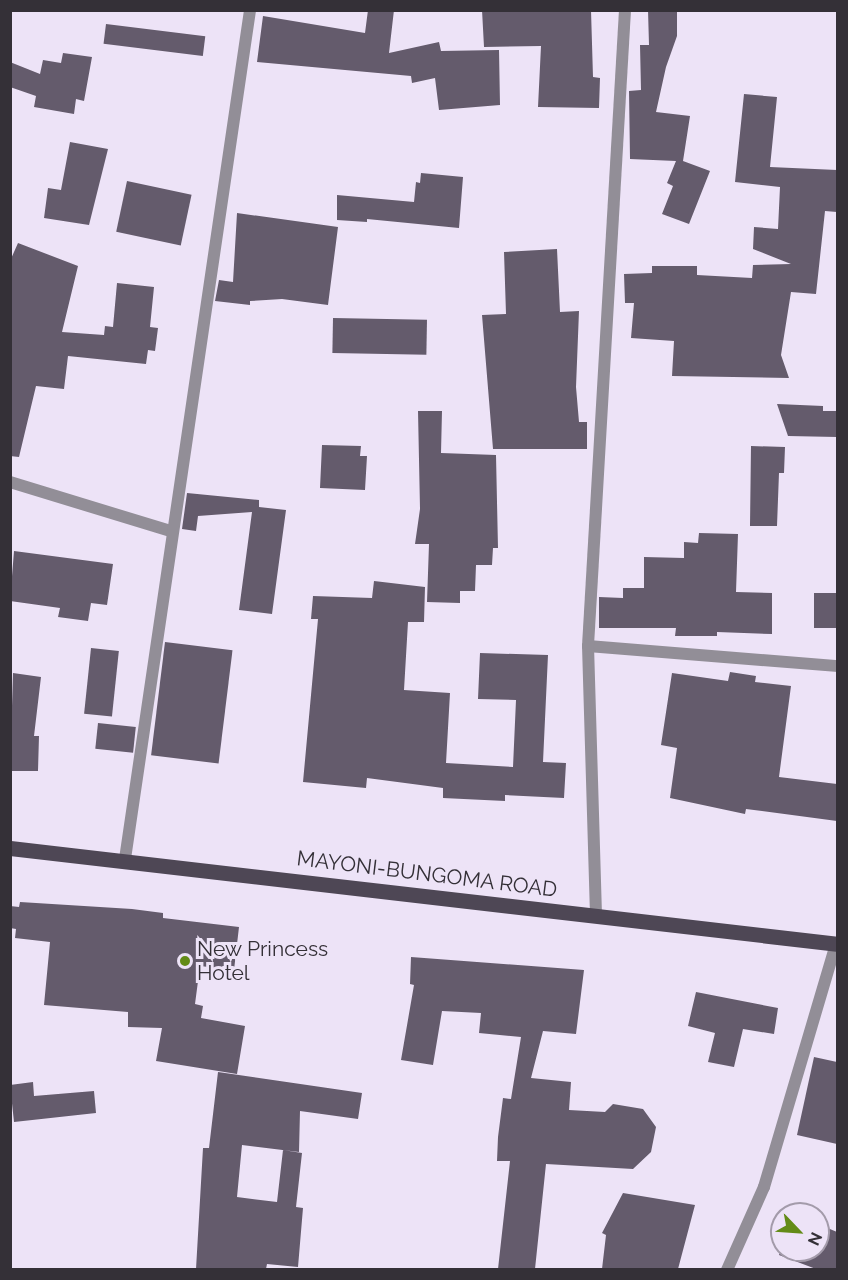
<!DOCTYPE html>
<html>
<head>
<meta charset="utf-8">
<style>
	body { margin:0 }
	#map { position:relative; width:848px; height:1280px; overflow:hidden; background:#ede3f7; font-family:Raleway,sans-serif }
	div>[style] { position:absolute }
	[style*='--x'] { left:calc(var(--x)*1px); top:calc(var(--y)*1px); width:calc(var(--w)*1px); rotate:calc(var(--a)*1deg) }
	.building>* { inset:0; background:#645b6c; transform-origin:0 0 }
	.street>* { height:12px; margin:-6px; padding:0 6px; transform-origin:6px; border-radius:6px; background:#928e97 }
	.primary>* { height:15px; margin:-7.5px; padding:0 7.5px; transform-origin:7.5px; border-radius:7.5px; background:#4e4755 }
	.dots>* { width:16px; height:16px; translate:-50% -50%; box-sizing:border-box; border:3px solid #ede3f7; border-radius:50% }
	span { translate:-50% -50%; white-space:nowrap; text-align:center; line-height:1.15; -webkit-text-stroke:6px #ede3f7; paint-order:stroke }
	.street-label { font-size:21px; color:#343037 }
	.poi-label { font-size:21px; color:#343037 }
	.left { translate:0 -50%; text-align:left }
	.frame { position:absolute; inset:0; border:12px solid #343037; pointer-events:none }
	.north { position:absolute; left:770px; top:1202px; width:60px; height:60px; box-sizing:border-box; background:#ede3f7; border:2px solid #a39baa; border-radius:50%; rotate:115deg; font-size:16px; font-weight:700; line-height:24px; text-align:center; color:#343037 }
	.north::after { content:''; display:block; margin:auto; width:21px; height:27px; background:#638b17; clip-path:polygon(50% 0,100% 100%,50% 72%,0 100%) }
</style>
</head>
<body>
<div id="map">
	<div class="building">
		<i style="clip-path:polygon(368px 10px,394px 10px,389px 53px,439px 42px,441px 51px,499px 50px,500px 105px,439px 110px,435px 78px,412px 83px,411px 76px,257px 62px,263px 16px,365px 33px)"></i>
		<i style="clip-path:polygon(482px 10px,591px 10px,593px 77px,600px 78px,599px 108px,538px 107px,541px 46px,484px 47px)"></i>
		<i style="clip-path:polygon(648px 10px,677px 10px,677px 36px,666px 67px,656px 112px,690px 116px,683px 161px,710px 171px,689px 224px,662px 214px,673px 186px,667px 183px,676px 161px,630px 159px,629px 91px,641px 90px,640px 45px,649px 45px)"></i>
		<i style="left:106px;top:24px;width:100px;height:20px;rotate:7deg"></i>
		<i style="clip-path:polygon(63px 53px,92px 57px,84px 101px,76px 99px,74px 114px,34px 107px,36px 96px,10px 87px,10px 62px,40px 74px,43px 60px,61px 63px)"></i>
		<i style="clip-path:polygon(744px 94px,777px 97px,770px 167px,837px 170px,837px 212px,825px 211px,816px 294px,791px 292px,781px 355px,789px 378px,672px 376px,674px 341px,631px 338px,634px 303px,625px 303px,624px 274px,652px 273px,652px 266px,697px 266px,697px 275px,752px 278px,753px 265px,791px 264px,753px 249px,754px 227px,778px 229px,780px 187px,735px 182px)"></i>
		<i style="clip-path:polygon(70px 142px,108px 149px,89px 225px,44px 218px,48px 188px,61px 190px)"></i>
		<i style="clip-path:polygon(421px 173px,463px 177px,459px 228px,367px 219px,367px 222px,337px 220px,337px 195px,414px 202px,416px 182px,420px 183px)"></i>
		<i style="left:127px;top:181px;width:66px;height:52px;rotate:12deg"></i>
		<i style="clip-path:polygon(237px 213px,338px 227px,328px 305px,282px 299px,250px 301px,250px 305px,215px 301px,219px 280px,233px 282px)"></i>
		<i style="clip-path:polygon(18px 243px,78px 266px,62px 332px,104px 335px,105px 326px,113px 327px,117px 283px,154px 287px,150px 327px,158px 328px,155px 351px,148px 350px,146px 364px,68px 356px,64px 389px,36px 386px,19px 457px,10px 456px,10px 261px)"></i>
		<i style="clip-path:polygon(557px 249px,560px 312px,579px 311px,576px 387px,579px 422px,587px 422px,587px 449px,493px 449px,482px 315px,506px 314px,504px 252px)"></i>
		<i style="left:333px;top:318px;width:94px;height:35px;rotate:1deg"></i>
		<i style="clip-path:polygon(777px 404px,823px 406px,823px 411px,837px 411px,837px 437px,788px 436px)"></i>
		<i style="clip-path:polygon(418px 411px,442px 411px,441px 453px,496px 455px,498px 548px,493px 548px,492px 565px,476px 565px,475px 591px,460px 591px,460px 603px,427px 602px,429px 544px,415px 544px,420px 509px)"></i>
		<i style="clip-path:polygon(322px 445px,361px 446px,360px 456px,367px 456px,365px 490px,320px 488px)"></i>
		<i style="clip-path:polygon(751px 446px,785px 447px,784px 473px,779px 473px,777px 526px,750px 526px)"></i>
		<i style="clip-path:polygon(187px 493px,259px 500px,259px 507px,286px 510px,272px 614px,239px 610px,252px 512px,198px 516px,196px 531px,182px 529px)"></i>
		<i style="clip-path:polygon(699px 533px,738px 534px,736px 592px,772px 593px,772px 634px,717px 632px,717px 636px,675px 636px,676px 628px,599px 628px,599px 597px,623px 598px,623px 588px,644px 588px,644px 557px,684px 558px,684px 542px,698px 543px)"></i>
		<i style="clip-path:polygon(14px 551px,113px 564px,107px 605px,91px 603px,88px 621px,58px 617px,60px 608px,10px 601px)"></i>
		<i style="clip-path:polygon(374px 581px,425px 587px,424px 622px,408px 622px,404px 690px,450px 693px,446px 763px,513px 767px,516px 700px,478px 699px,480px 653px,548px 655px,543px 762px,566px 763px,564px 798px,505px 795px,505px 801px,443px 798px,443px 788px,367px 778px,366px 788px,303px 782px,318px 619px,311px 619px,313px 596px,372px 598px)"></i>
		<i style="left:837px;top:593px;width:35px;height:23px;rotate:90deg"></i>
		<i style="left:165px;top:642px;width:68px;height:114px;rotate:7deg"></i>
		<i style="left:91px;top:648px;width:28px;height:66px;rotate:6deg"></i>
		<i style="clip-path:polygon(730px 672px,756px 676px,755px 682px,791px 686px,779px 777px,837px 784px,837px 821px,746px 809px,745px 814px,670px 798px,677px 748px,661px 745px,672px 673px,728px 681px)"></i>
		<i style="clip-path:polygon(13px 673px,41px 677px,34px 736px,39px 736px,38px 771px,10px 771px)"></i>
		<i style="left:98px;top:723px;width:38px;height:26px;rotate:6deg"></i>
		<i style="clip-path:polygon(20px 902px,132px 909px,163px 913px,163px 918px,239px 927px,234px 970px,200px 966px,195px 1004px,203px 1006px,201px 1018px,245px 1026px,237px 1074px,156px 1061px,162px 1028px,128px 1027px,128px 1012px,44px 1005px,50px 942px,15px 938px,16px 929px,10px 928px,10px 906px,19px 907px)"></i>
		<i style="clip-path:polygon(411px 957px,584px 970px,576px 1034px,543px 1031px,531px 1078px,571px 1082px,569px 1110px,605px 1112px,613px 1104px,643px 1109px,656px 1127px,651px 1152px,633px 1169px,546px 1164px,535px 1269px,498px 1269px,510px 1161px,497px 1161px,498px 1137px,503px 1098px,511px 1099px,521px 1037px,479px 1033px,481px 1013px,442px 1011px,433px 1065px,401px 1060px,414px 985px,410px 984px)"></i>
		<i style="clip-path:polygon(696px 992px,778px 1008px,774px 1034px,743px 1029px,734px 1067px,708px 1062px,715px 1033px,688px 1026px)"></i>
		<i style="clip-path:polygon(814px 1057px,837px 1062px,837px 1144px,797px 1135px)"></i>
		<i style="clip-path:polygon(218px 1072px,362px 1093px,358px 1119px,300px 1111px,299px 1152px,242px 1145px,237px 1197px,277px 1202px,283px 1150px,302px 1153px,296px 1207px,303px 1208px,298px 1267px,267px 1264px,266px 1269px,196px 1269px,203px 1148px,209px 1148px)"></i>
		<i style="clip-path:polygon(33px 1082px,34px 1096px,94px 1091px,96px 1113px,14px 1122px,10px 1085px)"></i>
		<i style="clip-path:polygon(623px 1193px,695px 1205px,678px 1269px,602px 1269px,606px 1235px,602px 1233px)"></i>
		<i style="clip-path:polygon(818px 1224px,837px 1232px,837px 1269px,816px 1269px,779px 1255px,782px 1247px,782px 1250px,818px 1250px)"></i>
	</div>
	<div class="street">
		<i style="--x:10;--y:482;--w:167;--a:17"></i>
		<i style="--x:588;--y:646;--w:251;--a:4.6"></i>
		<i style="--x:125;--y:859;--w:858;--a:-81.62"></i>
		<i style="--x:596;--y:915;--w:269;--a:-91.7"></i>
		<i style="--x:588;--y:646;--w:637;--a:-86.67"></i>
		<i style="--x:727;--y:1270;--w:91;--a:-66"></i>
		<i style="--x:764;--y:1187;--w:253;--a:-73.5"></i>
	</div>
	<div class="primary">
		<i style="--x:10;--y:848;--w:834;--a:6.61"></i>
	</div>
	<div class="dots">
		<i style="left:185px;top:961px;background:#638b17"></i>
	</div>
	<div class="street-label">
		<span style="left:427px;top:874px;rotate:7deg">MAYONI-BUNGOMA ROAD</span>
	</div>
	<div class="poi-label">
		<span class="left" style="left:197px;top:961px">New Princess<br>Hotel</span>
	</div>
	<div class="frame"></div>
	<div class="north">N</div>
</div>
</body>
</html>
